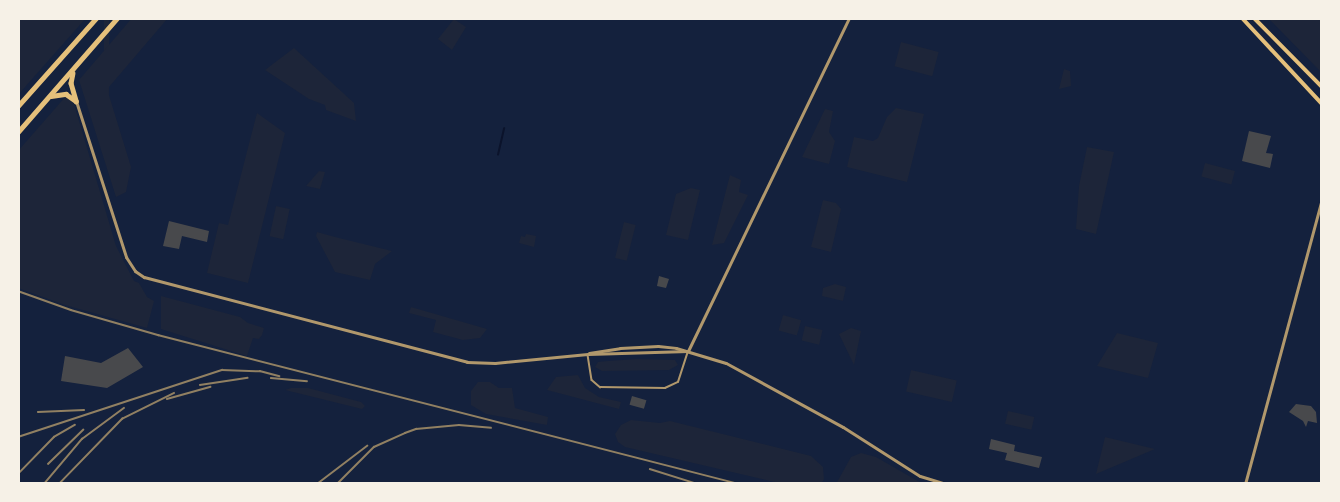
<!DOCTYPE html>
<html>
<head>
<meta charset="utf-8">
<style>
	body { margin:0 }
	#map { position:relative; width:1340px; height:502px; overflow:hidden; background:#14213d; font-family:Rubik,sans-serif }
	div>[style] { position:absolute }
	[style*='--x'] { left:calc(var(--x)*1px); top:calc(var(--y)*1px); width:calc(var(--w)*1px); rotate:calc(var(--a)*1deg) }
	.green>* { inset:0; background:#1d2539; transform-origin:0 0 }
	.stream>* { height:1.5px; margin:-0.75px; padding:0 0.75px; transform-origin:0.75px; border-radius:0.75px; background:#0b132b }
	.building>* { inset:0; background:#48494c; transform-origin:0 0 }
	.service>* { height:1.5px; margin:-0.75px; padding:0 0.75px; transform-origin:0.75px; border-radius:0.75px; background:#b1986c }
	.tertiary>* { height:3px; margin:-1.5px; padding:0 1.5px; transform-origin:1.5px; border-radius:1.5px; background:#b1986c }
	.secondary>* { height:4px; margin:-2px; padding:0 2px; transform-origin:2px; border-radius:2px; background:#e5c07b }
	.trunk>* { height:4.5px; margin:-2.25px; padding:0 2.25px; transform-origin:2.25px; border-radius:2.25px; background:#e5c07b }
	.rail>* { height:1.5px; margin:-0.75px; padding:0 0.75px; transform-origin:0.75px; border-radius:0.75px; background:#918062 }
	span { translate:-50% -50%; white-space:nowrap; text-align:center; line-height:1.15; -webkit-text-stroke:6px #f6f1e7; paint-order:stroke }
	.frame { position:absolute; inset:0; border:20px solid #f6f1e7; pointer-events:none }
</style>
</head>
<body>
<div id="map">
	<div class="green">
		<i style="clip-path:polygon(18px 18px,86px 18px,18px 95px)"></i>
		<i style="left:104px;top:18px;width:5px;height:130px"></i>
		<i style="clip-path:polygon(132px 18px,168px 18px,109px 87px,108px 92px,131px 167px,126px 192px,116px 197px,79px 80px)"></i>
		<i style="clip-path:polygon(1268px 18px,1322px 18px,1322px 73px)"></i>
		<i style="clip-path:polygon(454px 19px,466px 27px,452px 50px,438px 39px)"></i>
		<i style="left:901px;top:42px;width:39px;height:25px;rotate:15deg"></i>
		<i style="clip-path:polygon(294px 48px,354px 103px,356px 121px,326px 110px,325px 105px,309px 99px,265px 70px)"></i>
		<i style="clip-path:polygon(1064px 69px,1070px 71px,1071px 86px,1059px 89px)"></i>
		<i style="clip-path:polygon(66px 96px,74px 104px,116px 246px,134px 281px,139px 283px,147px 297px,154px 301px,147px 328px,65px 305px,18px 288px,18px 151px)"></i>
		<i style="clip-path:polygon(896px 108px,924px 114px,907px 182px,847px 167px,854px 137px,873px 141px,878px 138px,887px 117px)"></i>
		<i style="clip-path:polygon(825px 109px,833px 111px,829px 132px,835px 141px,829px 164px,802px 157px)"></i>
		<i style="clip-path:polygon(257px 113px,285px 133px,248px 283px,207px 273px,219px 223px,228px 225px)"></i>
		<i style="clip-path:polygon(1087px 147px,1114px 152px,1096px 234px,1076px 229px,1079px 186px)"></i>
		<i style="left:1205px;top:163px;width:31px;height:14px;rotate:15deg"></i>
		<i style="clip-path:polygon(319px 171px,325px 172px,320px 189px,306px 186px)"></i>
		<i style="clip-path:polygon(730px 175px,741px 180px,739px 192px,748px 195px,724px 243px,712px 245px)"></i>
		<i style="clip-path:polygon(691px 188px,700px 190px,688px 240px,666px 235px,676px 194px)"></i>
		<i style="clip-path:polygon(823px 200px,836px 203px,841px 209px,831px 252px,811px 247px)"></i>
		<i style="left:276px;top:206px;width:14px;height:31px;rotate:12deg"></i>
		<i style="left:624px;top:222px;width:12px;height:37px;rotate:14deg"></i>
		<i style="clip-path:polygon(317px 232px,335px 237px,392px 251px,375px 264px,370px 280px,335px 272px,316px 236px)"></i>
		<i style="clip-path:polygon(526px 234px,536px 236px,534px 247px,519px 243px,521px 236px,525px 237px)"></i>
		<i style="clip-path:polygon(835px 284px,846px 287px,843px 301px,822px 296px,823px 288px)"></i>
		<i style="clip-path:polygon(161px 296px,240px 317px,248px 323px,264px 328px,262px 335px,259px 339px,253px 338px,247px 356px,161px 329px)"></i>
		<i style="clip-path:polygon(411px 307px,487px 329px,480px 338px,463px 340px,433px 332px,436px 320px,409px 313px)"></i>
		<i style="left:783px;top:315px;width:19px;height:16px;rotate:16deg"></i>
		<i style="left:805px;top:326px;width:18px;height:15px;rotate:13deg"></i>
		<i style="clip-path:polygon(851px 328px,861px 331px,854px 365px,839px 334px)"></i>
		<i style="clip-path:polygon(1117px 333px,1158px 343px,1148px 378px,1097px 366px)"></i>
		<i style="clip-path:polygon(637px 359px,675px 360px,678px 365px,669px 370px,602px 371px,595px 367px,598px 362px,608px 361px)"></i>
		<i style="left:911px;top:370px;width:47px;height:22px;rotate:13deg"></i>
		<i style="clip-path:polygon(578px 375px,585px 388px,599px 397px,621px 402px,619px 409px,547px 390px,556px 377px)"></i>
		<i style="clip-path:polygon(478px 382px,490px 382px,499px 388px,512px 388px,515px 408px,548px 417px,547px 425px,486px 414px,471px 405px,471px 391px)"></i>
		<i style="clip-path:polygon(291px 388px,308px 388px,361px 402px,365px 406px,362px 409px,285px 390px)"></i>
		<i style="left:1008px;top:411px;width:27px;height:13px;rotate:13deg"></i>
		<i style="clip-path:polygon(631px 420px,660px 423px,670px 421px,811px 456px,823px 467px,824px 479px,821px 484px,783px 484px,625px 447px,618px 442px,615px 434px,621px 425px)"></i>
		<i style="clip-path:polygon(1105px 437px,1155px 449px,1096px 474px)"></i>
		<i style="clip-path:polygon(861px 453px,876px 457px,923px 484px,836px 484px,851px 457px)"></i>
	</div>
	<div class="stream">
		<i style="--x:498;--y:155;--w:27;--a:-77"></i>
	</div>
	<div class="building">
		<i style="clip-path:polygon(1249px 131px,1271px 136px,1266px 153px,1273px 154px,1270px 168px,1242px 161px)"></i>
		<i style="clip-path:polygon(169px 221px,209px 231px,207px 242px,182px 236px,179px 249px,163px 246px)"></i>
		<i style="clip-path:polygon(659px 276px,669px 279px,666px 288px,657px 286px)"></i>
		<i style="clip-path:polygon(128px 348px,143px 367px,107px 388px,61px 381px,65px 356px,101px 363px)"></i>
		<i style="left:632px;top:396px;width:15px;height:9px;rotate:16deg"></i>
		<i style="clip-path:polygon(1296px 404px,1311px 406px,1316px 412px,1317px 423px,1308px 421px,1306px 427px,1303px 421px,1289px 412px)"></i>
		<i style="clip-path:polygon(991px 439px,1015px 445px,1014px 451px,1042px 457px,1039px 468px,1005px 460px,1007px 453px,989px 449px)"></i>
	</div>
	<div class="service">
		<i style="--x:588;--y:355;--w:25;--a:81"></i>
		<i style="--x:592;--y:380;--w:11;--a:41"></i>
		<i style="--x:600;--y:387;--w:65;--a:0.9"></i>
		<i style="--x:665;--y:388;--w:14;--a:-25"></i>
		<i style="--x:678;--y:382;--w:32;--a:-72"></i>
	</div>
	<div class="tertiary">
		<i style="--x:76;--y:101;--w:164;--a:72.2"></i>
		<i style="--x:126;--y:257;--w:17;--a:57"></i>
		<i style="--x:135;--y:271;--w:11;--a:34"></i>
		<i style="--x:144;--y:277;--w:334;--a:14.7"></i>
		<i style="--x:467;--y:362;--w:28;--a:2"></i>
		<i style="--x:495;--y:363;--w:93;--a:-5.5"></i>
		<i style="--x:588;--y:354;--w:100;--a:-1.7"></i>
		<i style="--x:688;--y:351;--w:370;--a:-64.2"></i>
		<i style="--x:589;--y:353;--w:31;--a:-9"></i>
		<i style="--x:620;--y:348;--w:38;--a:-3"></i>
		<i style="--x:658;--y:346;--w:18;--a:6"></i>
		<i style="--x:676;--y:348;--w:52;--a:16.7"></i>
		<i style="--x:726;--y:363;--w:133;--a:28.7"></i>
		<i style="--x:843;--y:427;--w:91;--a:32.5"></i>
		<i style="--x:920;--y:476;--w:27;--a:17"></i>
		<i style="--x:1245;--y:484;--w:296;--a:-74.9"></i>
	</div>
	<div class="secondary">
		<i style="--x:1242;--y:18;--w:117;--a:47.1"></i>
		<i style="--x:1254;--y:18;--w:97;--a:45.4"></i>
	</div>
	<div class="trunk">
		<i style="--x:73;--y:73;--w:10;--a:101"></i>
		<i style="--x:71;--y:83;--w:19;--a:74"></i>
		<i style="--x:51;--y:96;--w:15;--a:-8"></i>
		<i style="--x:66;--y:94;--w:12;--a:35"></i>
		<i style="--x:18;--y:106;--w:118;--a:-48.4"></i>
		<i style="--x:18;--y:132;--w:151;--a:-49"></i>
	</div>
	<div class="rail">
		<i style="--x:18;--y:291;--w:56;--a:19.7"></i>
		<i style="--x:71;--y:310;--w:91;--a:16"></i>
		<i style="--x:158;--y:335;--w:600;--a:14.38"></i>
		<i style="--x:271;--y:378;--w:36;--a:5"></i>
		<i style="--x:200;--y:385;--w:48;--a:-8.5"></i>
		<i style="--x:167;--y:399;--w:45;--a:-15.6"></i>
		<i style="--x:38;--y:412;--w:46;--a:-2.5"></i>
		<i style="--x:18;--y:437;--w:215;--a:-18.2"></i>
		<i style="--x:222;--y:370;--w:38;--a:2"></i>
		<i style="--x:260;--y:371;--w:20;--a:15"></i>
		<i style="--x:48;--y:464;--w:49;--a:-44.2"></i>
		<i style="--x:650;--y:469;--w:50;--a:17.4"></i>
		<i style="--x:19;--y:473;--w:50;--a:-45.8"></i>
		<i style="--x:54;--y:437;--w:24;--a:-30"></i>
		<i style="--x:44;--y:484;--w:59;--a:-49.8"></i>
		<i style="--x:82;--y:439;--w:52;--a:-36.4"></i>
		<i style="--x:59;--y:484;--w:91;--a:-45.9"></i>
		<i style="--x:122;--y:419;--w:58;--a:-26.6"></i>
		<i style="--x:317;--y:484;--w:63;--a:-37.2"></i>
		<i style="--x:337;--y:484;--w:52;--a:-45"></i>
		<i style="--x:374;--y:447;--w:34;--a:-24"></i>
		<i style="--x:405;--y:433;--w:12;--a:-20"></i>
		<i style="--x:416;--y:429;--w:43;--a:-5.3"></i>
		<i style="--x:459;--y:425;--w:32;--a:5"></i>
	</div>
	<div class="frame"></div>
</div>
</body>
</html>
